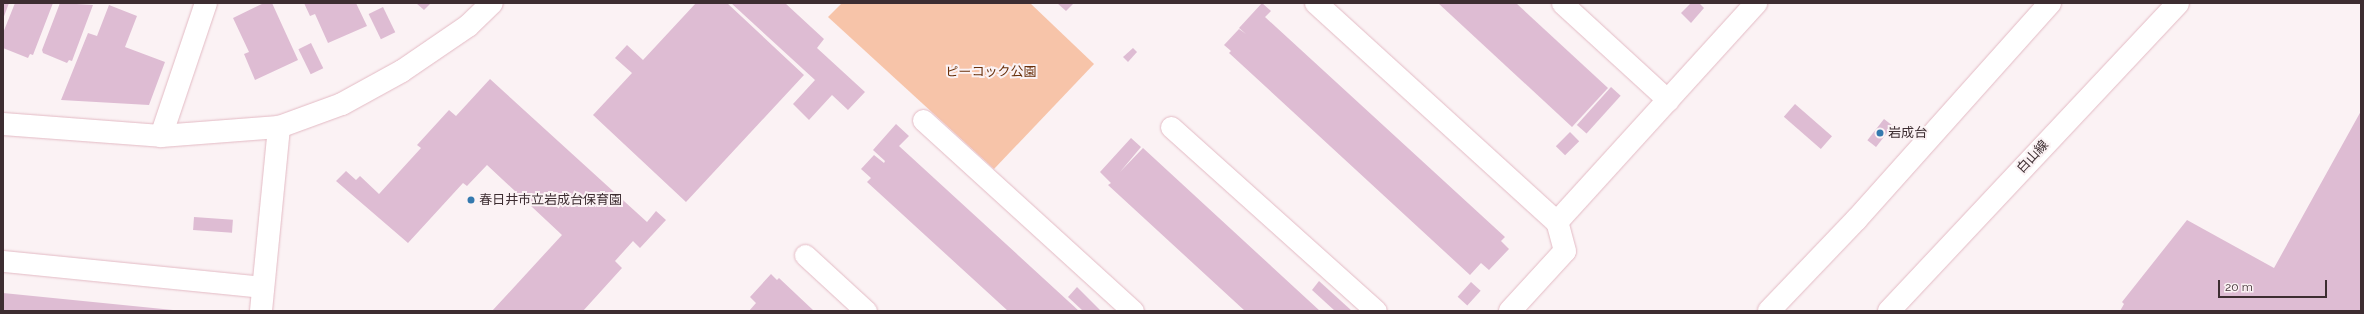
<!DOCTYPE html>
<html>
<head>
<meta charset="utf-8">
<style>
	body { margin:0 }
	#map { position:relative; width:2364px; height:314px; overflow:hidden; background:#fbf2f4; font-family:Raleway,"Noto Sans JP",sans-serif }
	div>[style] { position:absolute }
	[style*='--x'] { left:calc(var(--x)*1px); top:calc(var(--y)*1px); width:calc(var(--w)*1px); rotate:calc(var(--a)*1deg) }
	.green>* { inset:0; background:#f7c4a9 }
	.building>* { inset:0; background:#debcd3; transform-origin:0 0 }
	.roads { filter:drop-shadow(0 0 1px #e3bac4) drop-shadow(0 0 1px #e3bac4) }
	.lane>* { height:21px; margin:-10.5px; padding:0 10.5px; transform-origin:10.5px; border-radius:10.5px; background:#fff }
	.street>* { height:22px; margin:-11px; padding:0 11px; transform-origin:11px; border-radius:11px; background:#fff }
	.secondary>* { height:22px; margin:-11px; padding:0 11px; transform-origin:11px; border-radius:11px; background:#fff }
	.dots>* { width:11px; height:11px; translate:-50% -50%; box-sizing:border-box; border:2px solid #fbf2f4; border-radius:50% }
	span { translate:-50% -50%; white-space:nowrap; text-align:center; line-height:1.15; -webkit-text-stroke:4px #fbf2f4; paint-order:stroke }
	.park-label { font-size:13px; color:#69300a }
	.poi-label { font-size:13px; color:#3d2d31 }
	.left { translate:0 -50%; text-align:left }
	.street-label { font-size:13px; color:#3d2d31 }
	.frame { position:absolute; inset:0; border:4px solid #3d2d31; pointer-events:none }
	.scale { position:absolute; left:2218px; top:280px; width:109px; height:18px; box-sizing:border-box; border:2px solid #3d2d31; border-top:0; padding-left:5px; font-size:12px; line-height:14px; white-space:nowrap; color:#3d2d31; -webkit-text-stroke:3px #fbf2f4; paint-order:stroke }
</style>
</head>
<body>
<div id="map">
	<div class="green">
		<i style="clip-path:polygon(842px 3px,1030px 3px,1094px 64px,994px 169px,828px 17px)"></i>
	</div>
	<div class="building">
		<i style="clip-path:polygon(3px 3px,9px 3px,3px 19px)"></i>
		<i style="clip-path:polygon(15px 3px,53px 3px,33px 55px,30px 54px,28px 58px,3px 48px,3px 33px)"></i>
		<i style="clip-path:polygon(60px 3px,93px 5px,72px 61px,69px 60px,67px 63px,43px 53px,42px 50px)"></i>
		<i style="clip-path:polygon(264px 3px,272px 3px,298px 60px,255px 80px,244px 54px,249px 52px,233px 18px)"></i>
		<i style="clip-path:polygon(304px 3px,356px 3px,367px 26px,328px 43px,315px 14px,310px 16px)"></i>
		<i style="clip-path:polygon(416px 3px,431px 3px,424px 10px)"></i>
		<i style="clip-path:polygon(696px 3px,727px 3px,804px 75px,686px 202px,593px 115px,632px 73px,615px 58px,627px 45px,643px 60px)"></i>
		<i style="clip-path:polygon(731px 3px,785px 3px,824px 39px,817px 48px,865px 92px,848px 110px,832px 95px,809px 120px,793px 104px,815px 80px)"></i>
		<i style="clip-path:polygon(1057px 3px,1074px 3px,1066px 11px)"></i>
		<i style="clip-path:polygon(1262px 3px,1271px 11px,1265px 17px,1505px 237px,1501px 241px,1509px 249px,1489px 270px,1481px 263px,1470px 275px,1229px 53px,1231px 51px,1224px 45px,1239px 29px,1246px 34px,1239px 28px)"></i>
		<i style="clip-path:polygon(1438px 3px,1516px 3px,1608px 88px,1572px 127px)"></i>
		<i style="clip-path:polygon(1691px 3px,1699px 3px,1704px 8px,1691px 23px,1681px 13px)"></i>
		<i style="clip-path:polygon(109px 5px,137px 16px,125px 47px,165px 62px,149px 105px,61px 100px,88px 33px,97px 36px)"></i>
		<i style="left:383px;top:7px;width:28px;height:16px;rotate:64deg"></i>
		<i style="left:311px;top:43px;width:28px;height:14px;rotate:64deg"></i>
		<i style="clip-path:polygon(1133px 48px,1137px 52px,1128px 62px,1123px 57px)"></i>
		<i style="clip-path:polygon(490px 79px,647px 222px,656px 211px,666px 220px,640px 248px,633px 241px,615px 261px,622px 268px,583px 311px,492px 311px,562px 235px,487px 165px,467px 186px,463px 183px,408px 243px,336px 181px,346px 171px,356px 180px,360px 176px,379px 194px,421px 148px,417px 145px,449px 110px,456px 116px)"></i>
		<i style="left:1611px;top:87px;width:13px;height:51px;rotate:42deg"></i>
		<i style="left:1795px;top:104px;width:49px;height:17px;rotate:41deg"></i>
		<i style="clip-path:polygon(2361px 111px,2361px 311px,2120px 311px,2124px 304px,2122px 302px,2187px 220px,2274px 268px)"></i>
		<i style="left:1884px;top:119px;width:11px;height:27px;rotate:38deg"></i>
		<i style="clip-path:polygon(896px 124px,909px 136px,899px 146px,1079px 311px,1008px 311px,867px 182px,871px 178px,861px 169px,874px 155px,884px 163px,885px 161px,873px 150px)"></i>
		<i style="left:1570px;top:132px;width:13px;height:20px;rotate:45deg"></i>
		<i style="clip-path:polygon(1131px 138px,1141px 147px,1120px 172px,1143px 148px,1320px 311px,1245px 311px,1108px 185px,1111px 183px,1100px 172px)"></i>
		<i style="left:194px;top:217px;width:39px;height:13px;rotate:4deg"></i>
		<i style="clip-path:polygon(771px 274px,777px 280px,779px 278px,814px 311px,749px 311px,756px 303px,750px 297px)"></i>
		<i style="clip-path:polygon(1319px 281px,1352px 311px,1335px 311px,1312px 290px)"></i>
		<i style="left:1471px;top:282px;width:13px;height:20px;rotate:42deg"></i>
		<i style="clip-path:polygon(1077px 287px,1101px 311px,1083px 311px,1068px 297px)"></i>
		<i style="clip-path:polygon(3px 293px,173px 310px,173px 311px,3px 311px)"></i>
	</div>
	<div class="roads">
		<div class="lane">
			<i style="--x:1562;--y:3;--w:144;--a:42.5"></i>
			<i style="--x:923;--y:120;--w:284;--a:42.3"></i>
			<i style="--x:1171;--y:127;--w:275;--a:41.9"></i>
			<i style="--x:805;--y:255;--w:83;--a:42.6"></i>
			<i style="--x:3;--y:261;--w:261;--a:5.7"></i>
		</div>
		<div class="street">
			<i style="--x:1316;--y:3;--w:326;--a:42.3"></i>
			<i style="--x:3;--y:124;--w:158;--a:4.3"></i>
			<i style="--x:161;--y:136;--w:118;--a:-4.4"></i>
			<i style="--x:279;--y:127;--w:67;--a:-20.1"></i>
			<i style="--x:342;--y:104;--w:68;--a:-28.8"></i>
			<i style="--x:402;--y:71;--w:80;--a:-34.3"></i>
			<i style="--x:468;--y:26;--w:33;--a:-44"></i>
			<i style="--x:161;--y:136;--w:140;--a:-71.3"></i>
			<i style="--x:261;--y:311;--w:185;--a:-84.4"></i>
			<i style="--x:1510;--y:311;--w:81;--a:-47.5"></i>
			<i style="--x:1565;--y:251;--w:30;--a:-105"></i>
			<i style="--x:1557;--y:222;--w:296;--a:-47.7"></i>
		</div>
		<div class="secondary">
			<i style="--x:1769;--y:311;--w:126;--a:-46.3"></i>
			<i style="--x:1856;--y:220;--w:291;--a:-48.2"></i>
			<i style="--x:1889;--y:311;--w:422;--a:-46.8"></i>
		</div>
	</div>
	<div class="dots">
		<i style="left:1880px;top:133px;background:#3479ae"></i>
		<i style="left:471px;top:200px;background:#3479ae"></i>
	</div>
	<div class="park-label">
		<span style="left:991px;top:72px">ピーコック公園</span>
	</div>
	<div class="poi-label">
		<span class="left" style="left:1888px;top:133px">岩成台</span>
		<span class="left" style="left:479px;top:200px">春日井市立岩成台保育園</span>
	</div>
	<div class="street-label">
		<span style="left:2033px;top:157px;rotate:-47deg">白山線</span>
	</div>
	<div class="frame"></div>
	<div class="scale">20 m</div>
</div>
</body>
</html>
